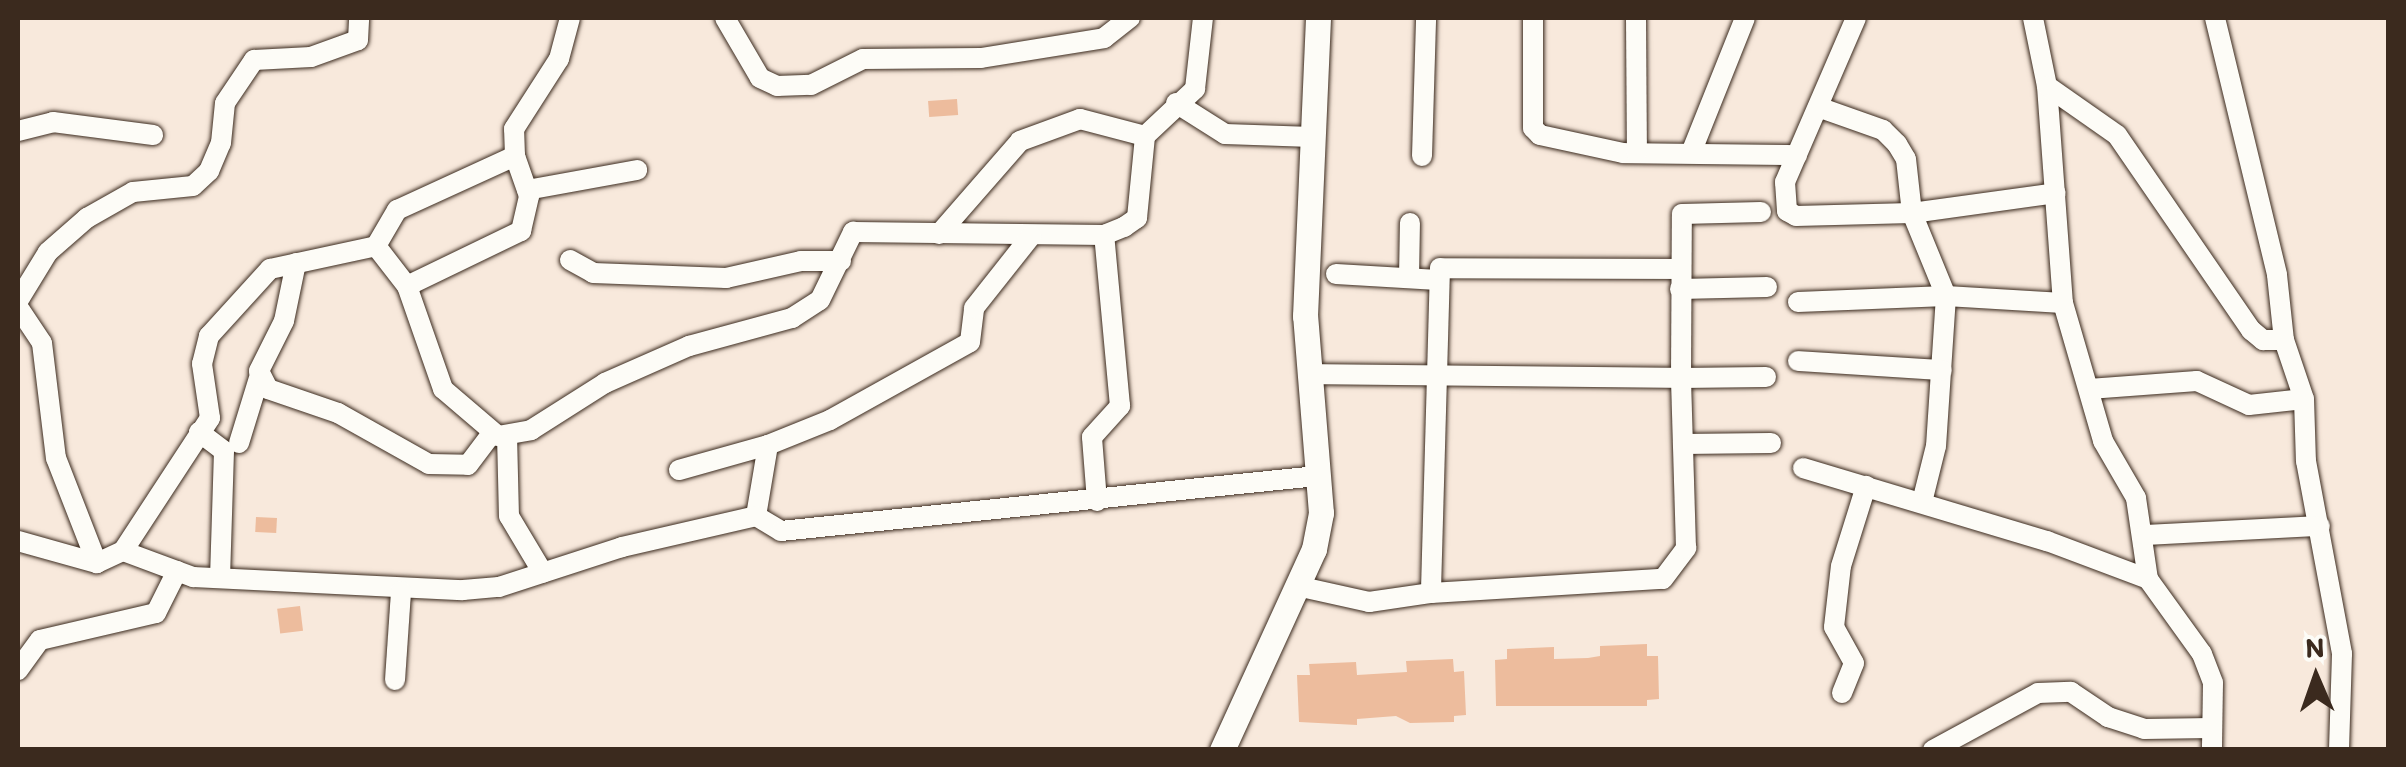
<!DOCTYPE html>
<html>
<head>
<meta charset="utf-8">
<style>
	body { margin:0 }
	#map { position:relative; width:2406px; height:767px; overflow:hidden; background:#f8e9dc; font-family:Itim,sans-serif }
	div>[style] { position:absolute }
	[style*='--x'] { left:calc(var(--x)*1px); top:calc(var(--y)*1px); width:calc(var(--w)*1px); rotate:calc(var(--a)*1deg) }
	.building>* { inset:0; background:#edbc9d; transform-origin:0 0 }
	.roads { filter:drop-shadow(0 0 2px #3b2a1e) drop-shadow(0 0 2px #3b2a1e) }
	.minor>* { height:20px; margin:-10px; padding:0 10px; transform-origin:10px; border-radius:10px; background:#fdfcf7 }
	.tertiary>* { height:25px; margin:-12.5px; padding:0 12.5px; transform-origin:12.5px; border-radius:12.5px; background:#fdfcf7 }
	span { translate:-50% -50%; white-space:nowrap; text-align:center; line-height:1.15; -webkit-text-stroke:8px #fdfcf7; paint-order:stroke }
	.frame { position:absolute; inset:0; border:20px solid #3b2a1e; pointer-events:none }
	.north { position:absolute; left:2266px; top:627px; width:100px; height:100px; -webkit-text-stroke:8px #fdfcf7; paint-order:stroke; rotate:358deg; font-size:28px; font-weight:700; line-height:40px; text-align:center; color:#3b2a1e }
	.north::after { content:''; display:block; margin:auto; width:35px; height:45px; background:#3b2a1e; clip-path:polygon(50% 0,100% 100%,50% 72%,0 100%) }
</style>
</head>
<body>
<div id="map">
	<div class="building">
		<i style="left:957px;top:99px;width:16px;height:29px;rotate:86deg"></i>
		<i style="left:256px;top:517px;width:21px;height:15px;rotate:3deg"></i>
		<i style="left:300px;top:606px;width:25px;height:23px;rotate:83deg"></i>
		<i style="clip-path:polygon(1647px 644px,1647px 656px,1658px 656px,1659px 699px,1647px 700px,1647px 706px,1496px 706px,1495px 660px,1507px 659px,1507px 649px,1554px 647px,1554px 659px,1588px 658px,1600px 656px,1600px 646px)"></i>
		<i style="clip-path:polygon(1453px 659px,1454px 672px,1464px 671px,1466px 715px,1454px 716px,1454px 722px,1410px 723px,1396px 716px,1357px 719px,1357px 725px,1299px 722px,1297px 675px,1310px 675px,1309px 664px,1356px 662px,1357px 675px,1407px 672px,1406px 661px)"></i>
	</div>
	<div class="roads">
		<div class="minor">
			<i style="--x:725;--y:18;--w:69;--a:59.7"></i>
			<i style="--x:760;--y:78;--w:19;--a:25"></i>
			<i style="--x:777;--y:86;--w:34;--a:-2"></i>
			<i style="--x:811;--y:85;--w:58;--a:-26.6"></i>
			<i style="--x:863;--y:59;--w:118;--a:-0.5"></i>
			<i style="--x:981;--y:58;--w:125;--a:-9.2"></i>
			<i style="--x:1104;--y:38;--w:33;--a:-38"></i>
			<i style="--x:1533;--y:18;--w:110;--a:90"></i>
			<i style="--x:1533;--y:128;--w:10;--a:45"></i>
			<i style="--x:1540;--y:135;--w:85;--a:12.2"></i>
			<i style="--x:1623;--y:153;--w:174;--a:0.7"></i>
			<i style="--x:1636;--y:18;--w:135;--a:89.6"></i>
			<i style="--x:1856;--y:18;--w:179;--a:113.4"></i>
			<i style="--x:1785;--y:182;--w:29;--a:86"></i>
			<i style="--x:1787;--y:211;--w:10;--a:29"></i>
			<i style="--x:1796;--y:216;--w:116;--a:-1.5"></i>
			<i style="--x:1912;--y:213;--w:145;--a:-7.9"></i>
			<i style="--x:2033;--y:18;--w:69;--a:78.4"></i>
			<i style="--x:2047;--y:86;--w:218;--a:85.8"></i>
			<i style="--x:2215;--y:18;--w:264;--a:76.4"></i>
			<i style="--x:2277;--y:275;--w:65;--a:83.9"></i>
			<i style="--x:2284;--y:340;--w:62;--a:71.3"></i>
			<i style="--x:2304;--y:399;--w:62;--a:88.2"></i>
			<i style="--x:2306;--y:461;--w:196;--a:79.4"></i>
			<i style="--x:2342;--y:654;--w:96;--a:91.8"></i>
			<i style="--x:2047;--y:86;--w:85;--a:35"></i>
			<i style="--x:2117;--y:135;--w:237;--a:55.5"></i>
			<i style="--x:2251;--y:330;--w:16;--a:40"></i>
			<i style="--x:2263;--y:340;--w:21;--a:0"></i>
			<i style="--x:1176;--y:103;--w:58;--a:32.3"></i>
			<i style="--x:1225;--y:134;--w:87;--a:2"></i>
			<i style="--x:1818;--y:107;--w:69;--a:19.5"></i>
			<i style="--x:1883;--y:130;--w:20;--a:45"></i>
			<i style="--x:1897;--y:144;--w:17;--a:59"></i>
			<i style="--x:1906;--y:159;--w:54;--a:83.7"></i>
			<i style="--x:1912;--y:213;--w:90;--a:67.7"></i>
			<i style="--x:1946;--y:296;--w:150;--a:93.8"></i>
			<i style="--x:1936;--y:446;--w:58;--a:104"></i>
			<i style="--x:18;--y:131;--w:36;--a:-14"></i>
			<i style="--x:53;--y:122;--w:101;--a:7.4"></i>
			<i style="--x:1691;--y:153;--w:145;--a:-68.2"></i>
			<i style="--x:1422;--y:156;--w:138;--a:-88.3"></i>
			<i style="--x:527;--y:190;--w:112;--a:-10.3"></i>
			<i style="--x:939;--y:234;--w:123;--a:-48.9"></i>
			<i style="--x:1020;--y:141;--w:64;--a:-20.1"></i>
			<i style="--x:1080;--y:119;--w:67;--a:14.7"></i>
			<i style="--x:376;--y:246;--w:42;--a:-59.7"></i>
			<i style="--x:397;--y:210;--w:130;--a:-24.6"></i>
			<i style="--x:570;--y:260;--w:26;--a:29"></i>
			<i style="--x:593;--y:273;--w:133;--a:2.2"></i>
			<i style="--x:726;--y:278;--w:77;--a:-12.8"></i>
			<i style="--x:801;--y:261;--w:40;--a:0"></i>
			<i style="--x:296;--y:263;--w:59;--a:101.7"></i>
			<i style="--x:284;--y:321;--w:56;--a:116.6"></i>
			<i style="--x:259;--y:371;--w:20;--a:63"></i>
			<i style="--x:268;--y:389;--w:74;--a:18.9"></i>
			<i style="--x:338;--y:413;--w:104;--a:29.3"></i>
			<i style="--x:429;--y:464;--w:39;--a:1"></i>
			<i style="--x:468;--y:465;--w:41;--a:-52.9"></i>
			<i style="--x:1679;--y:269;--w:239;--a:-179.8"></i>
			<i style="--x:1440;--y:268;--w:325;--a:91.6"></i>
			<i style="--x:1431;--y:593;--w:232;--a:-3.5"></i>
			<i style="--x:1663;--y:579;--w:39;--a:-53"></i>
			<i style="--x:1686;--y:548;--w:170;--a:-91.7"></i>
			<i style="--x:1681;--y:378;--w:85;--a:-0.7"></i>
			<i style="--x:1336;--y:274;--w:102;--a:3.4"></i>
			<i style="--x:1409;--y:278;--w:55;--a:-89"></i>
			<i style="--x:407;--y:286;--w:109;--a:70.7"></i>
			<i style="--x:443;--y:389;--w:72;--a:40.5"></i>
			<i style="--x:498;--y:436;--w:34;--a:-10"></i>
			<i style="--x:531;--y:430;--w:88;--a:-32.4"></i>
			<i style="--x:605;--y:383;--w:92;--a:-23.8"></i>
			<i style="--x:689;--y:346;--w:107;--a:-15.2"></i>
			<i style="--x:792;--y:318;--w:33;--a:-33"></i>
			<i style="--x:820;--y:300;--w:76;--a:-64.1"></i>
			<i style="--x:853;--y:232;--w:251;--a:0.7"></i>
			<i style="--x:1104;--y:235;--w:22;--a:-22"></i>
			<i style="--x:1124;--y:227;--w:16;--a:-35"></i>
			<i style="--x:1137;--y:218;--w:82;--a:-84.4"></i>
			<i style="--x:1145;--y:136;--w:69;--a:-43.2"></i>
			<i style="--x:1195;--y:89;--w:71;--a:-83.6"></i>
			<i style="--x:1680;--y:289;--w:87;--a:-1.3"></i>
			<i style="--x:18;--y:301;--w:57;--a:-58.5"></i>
			<i style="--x:48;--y:252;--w:52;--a:-41.1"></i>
			<i style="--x:87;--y:218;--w:53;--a:-29.5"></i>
			<i style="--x:133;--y:192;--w:60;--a:-5.7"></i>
			<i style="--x:193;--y:186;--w:22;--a:-43"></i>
			<i style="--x:209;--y:171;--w:30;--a:-67"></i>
			<i style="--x:221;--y:143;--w:40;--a:-84.3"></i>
			<i style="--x:225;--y:103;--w:52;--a:-56"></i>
			<i style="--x:254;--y:60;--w:57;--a:-3"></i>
			<i style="--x:311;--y:57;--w:50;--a:-19.9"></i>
			<i style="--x:358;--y:40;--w:22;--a:-87"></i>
			<i style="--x:1798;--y:302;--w:148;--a:-2.3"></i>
			<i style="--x:1946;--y:296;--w:117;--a:3.4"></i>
			<i style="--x:2063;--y:303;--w:144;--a:73.8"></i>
			<i style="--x:2103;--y:441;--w:66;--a:59.9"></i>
			<i style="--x:2136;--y:498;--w:82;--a:81.6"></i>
			<i style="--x:18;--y:307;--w:43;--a:56.3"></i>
			<i style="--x:42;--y:343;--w:116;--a:83.1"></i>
			<i style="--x:56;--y:458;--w:113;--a:68.7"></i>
			<i style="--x:1798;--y:361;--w:144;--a:3.6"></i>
			<i style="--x:1310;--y:374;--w:371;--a:0.6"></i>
			<i style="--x:1681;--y:378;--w:164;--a:-89.7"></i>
			<i style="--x:1682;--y:214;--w:79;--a:-1.5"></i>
			<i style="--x:2089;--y:389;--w:108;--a:-4.2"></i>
			<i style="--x:2197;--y:381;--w:57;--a:24.8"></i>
			<i style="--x:2249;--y:405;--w:55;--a:-6.2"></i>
			<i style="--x:199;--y:432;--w:31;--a:37"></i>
			<i style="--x:224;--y:451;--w:127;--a:91.8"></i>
			<i style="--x:507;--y:435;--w:81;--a:88.6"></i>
			<i style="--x:509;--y:516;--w:66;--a:59.2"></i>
			<i style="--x:239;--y:443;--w:68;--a:-72.9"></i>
			<i style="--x:1683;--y:444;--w:88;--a:-0.7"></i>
			<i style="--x:1803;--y:468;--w:255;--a:16.7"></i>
			<i style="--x:2047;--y:541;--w:108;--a:20.6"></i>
			<i style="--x:2148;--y:579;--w:92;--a:54.2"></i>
			<i style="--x:2202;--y:654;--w:31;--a:69"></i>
			<i style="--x:2213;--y:683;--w:67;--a:90.9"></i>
			<i style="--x:679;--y:470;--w:92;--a:-15.7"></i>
			<i style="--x:1097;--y:501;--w:64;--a:-94.5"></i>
			<i style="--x:1092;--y:437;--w:42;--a:-47.9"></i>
			<i style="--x:1120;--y:406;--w:172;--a:-95.3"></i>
			<i style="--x:756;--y:516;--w:72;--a:-80.4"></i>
			<i style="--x:768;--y:445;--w:67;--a:-22"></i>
			<i style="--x:830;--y:420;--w:160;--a:-29.1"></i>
			<i style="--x:970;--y:342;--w:34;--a:-83"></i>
			<i style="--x:974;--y:308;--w:92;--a:-51.6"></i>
			<i style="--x:2146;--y:535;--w:174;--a:-3"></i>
			<i style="--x:18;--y:541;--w:82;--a:15.6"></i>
			<i style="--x:97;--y:563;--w:29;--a:-25"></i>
			<i style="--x:123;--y:551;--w:75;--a:20.4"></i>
			<i style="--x:193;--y:577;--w:270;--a:2.8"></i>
			<i style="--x:463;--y:590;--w:36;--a:-5"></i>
			<i style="--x:499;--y:587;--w:129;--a:-18"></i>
			<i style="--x:622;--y:547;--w:138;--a:-13"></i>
			<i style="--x:756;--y:516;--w:29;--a:31"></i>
			<i style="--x:781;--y:531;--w:539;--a:-5.86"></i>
			<i style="--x:123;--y:551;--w:159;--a:-56.8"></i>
			<i style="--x:210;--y:418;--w:55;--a:-98.4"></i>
			<i style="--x:202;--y:364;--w:29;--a:-76"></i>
			<i style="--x:209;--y:336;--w:91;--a:-47.7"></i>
			<i style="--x:270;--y:269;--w:108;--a:-12.2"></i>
			<i style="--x:376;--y:246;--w:51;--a:52.2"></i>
			<i style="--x:407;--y:286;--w:127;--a:-25.8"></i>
			<i style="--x:521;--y:231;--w:36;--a:-77"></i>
			<i style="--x:529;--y:196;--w:42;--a:-109.3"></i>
			<i style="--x:515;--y:156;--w:27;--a:-92"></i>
			<i style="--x:514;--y:129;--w:83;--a:-57.3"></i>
			<i style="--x:559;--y:59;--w:42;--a:-75"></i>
			<i style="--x:1297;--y:586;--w:74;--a:12.5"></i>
			<i style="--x:1369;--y:602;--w:63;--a:-8.3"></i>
			<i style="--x:18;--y:670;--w:37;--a:-54"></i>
			<i style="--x:40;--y:640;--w:119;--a:-13.1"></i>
			<i style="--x:156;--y:613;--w:47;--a:-63.4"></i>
			<i style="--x:395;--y:680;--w:89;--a:-86.1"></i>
			<i style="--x:1842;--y:693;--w:32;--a:-68"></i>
			<i style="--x:1854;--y:663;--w:41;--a:-119.1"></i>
			<i style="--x:1834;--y:627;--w:61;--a:-83.5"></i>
			<i style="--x:1841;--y:566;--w:84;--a:-72.6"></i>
			<i style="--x:1933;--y:750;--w:119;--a:-28.5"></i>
			<i style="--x:2038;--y:693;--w:33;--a:-2"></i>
			<i style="--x:2071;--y:692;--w:45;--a:34"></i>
			<i style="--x:2108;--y:717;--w:38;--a:18"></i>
			<i style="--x:2144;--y:729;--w:67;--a:-0.9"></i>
		</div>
		<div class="tertiary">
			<i style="--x:1222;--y:750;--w:221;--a:-65.4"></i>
			<i style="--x:1314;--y:549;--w:37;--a:-79"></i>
			<i style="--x:1321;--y:513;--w:198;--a:-94.6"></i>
			<i style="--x:1305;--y:316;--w:298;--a:-87.5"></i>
		</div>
	</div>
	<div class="frame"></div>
	<div class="north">N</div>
</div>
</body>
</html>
